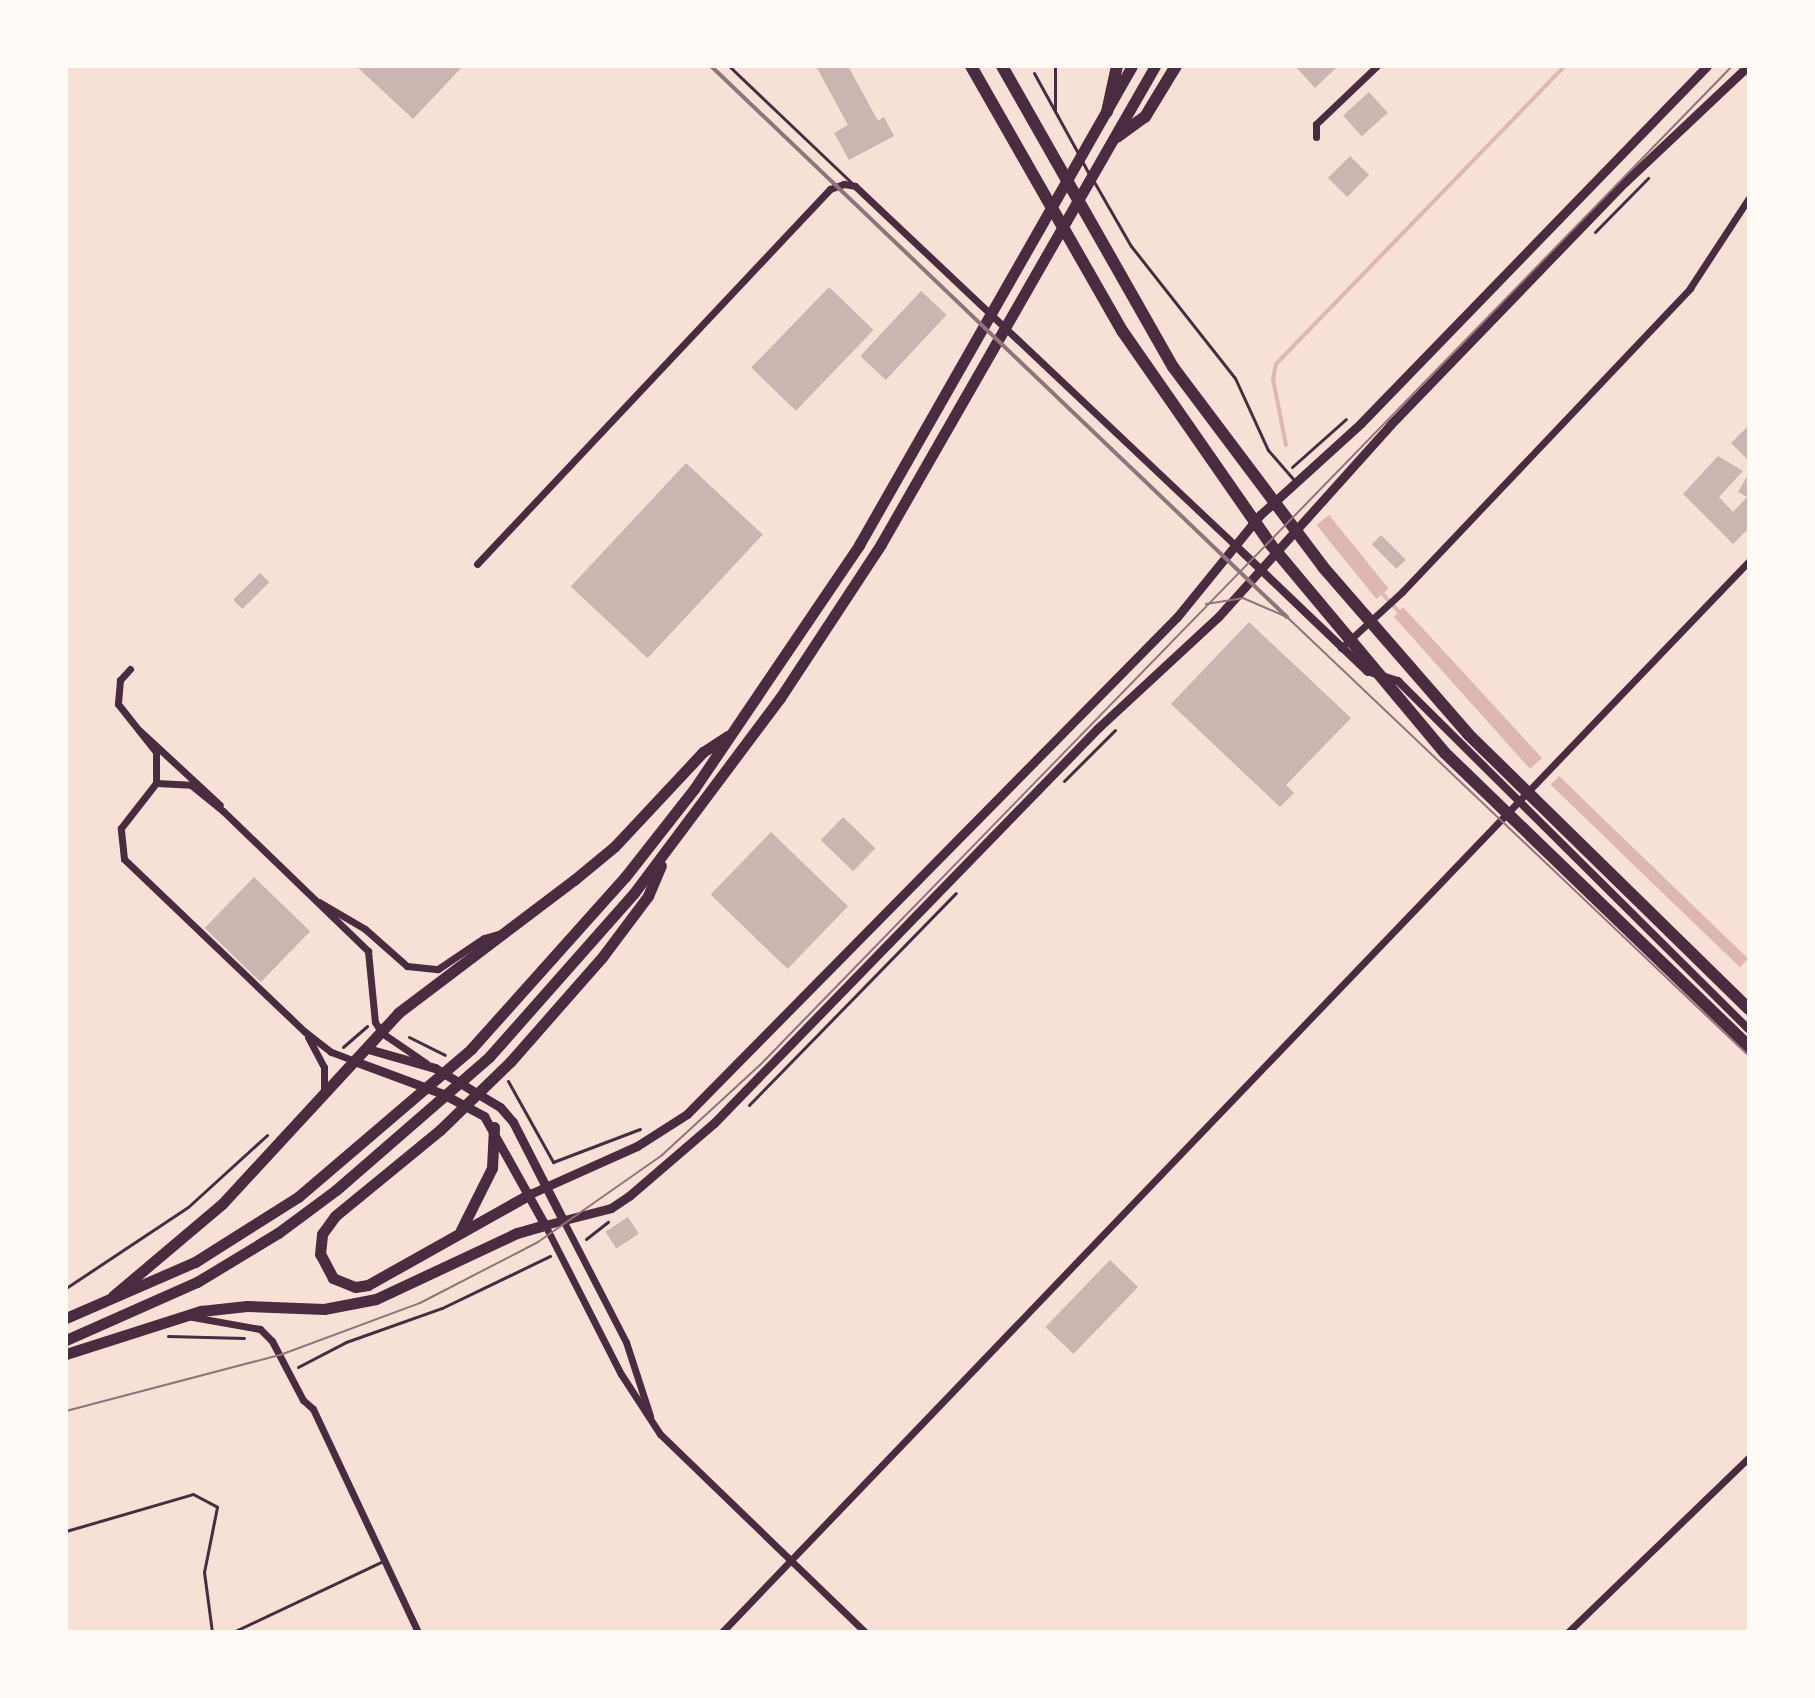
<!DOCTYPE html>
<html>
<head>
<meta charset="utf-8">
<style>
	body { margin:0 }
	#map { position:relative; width:1815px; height:1698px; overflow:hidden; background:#f7e1d7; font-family:"Source Serif 4",serif }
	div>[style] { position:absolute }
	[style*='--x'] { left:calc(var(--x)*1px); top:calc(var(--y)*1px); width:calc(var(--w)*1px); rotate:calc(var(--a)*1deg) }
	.water>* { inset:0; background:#dcb8b0; transform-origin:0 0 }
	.stream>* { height:4px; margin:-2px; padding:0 2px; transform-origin:2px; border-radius:2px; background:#dcb8b0 }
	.building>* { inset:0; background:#ccb4b1; transform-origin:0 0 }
	.path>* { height:3px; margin:-1.5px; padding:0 1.5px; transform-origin:1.5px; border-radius:1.5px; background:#4a2c40 }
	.service>* { height:3px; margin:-1.5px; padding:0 1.5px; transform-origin:1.5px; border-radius:1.5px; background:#4a2c40 }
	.minor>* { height:7px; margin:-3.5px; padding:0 3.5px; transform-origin:3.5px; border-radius:3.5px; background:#4a2c40 }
	.tertiary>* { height:8px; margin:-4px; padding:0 4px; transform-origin:4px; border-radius:4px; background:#4a2c40 }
	.secondary>* { height:9px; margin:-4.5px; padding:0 4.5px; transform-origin:4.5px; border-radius:4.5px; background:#4a2c40 }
	.trunk>* { height:11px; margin:-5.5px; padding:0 5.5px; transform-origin:5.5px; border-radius:5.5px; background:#4a2c40 }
	.motorway>* { height:12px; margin:-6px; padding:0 6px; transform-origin:6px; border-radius:6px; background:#4a2c40 }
	.tram>* { height:2px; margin:-1px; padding:0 1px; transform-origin:1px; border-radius:1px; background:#8f747c }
	.rail>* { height:4px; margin:-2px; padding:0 2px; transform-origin:2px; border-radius:2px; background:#8f747c }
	span { translate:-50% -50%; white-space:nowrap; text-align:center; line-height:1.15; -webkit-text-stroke:6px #fffaf5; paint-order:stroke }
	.frame { position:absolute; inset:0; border:68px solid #fffaf5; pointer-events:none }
</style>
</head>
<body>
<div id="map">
	<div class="water">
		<i style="left:1329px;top:515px;width:95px;height:16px;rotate:51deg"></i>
		<i style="clip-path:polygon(1403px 607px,1542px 758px,1530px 769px,1394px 617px)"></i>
		<i style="left:1559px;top:776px;width:263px;height:12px;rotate:44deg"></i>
	</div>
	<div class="stream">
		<i style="--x:1286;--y:445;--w:67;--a:-101.1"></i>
		<i style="--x:1273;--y:379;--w:15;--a:-79"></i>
		<i style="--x:1276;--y:364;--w:415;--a:-45.9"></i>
		<i style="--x:1382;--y:593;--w:27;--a:48"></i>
	</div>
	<div class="building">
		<i style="clip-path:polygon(356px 66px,463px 66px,413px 119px)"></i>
		<i style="clip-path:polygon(816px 66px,848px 66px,878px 121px,884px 117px,894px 136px,849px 160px,834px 133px,848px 125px)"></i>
		<i style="clip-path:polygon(1295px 66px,1338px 66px,1315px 88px)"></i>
		<i style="left:1369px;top:92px;width:28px;height:35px;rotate:48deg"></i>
		<i style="left:1350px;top:156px;width:27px;height:31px;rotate:45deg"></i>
		<i style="left:829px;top:287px;width:62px;height:112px;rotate:44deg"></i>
		<i style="left:921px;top:291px;width:35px;height:89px;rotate:43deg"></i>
		<i style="clip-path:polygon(1749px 425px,1749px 461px,1731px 443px)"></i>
		<i style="clip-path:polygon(1718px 456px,1743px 471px,1719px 497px,1733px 512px,1747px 497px,1738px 492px,1749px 473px,1749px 528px,1733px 544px,1683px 494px)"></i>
		<i style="left:686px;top:463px;width:105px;height:169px;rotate:43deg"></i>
		<i style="left:1381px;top:535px;width:35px;height:13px;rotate:45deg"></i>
		<i style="left:260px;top:573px;width:13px;height:38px;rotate:45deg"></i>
		<i style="clip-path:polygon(1249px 622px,1351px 718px,1286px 785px,1294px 793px,1280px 807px,1171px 704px)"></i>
		<i style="left:843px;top:817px;width:45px;height:32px;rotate:44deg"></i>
		<i style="left:771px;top:832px;width:107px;height:87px;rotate:44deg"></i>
		<i style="left:254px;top:877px;width:78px;height:71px;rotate:44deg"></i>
		<i style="left:628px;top:1217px;width:20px;height:27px;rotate:57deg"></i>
		<i style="left:1110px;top:1260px;width:39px;height:93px;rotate:44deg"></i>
	</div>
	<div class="path">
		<i style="--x:1595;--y:232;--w:76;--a:-45.5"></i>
		<i style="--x:1292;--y:467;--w:72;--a:-41.6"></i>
		<i style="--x:1064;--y:781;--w:72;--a:-45"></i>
		<i style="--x:409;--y:1037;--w:40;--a:26.6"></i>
		<i style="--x:343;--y:1047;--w:32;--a:-41"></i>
		<i style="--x:508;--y:1081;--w:93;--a:60.9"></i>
		<i style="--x:553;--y:1162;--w:93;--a:-20.8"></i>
		<i style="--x:749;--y:1105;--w:296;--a:-45.7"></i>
		<i style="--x:586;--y:1239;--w:28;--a:-38"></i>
		<i style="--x:66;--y:1288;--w:146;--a:-33.6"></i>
		<i style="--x:188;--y:1207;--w:107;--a:-42.3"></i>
		<i style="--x:168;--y:1336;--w:76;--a:1.5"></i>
		<i style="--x:298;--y:1367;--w:54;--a:-27.5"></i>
		<i style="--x:346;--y:1342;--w:102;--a:-19.5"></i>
		<i style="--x:442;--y:1308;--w:120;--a:-25.7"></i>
	</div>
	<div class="service">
		<i style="--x:729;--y:66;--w:170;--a:43.6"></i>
		<i style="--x:1034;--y:73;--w:91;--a:61.2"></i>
		<i style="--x:1055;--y:109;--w:43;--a:-90"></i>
		<i style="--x:1081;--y:159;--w:17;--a:62"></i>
		<i style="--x:1093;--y:180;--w:76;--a:60.1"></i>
		<i style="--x:1131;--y:246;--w:168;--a:51.8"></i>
		<i style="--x:1235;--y:378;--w:79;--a:65.4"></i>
		<i style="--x:1268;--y:450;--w:41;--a:48.9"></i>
		<i style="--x:66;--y:1531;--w:132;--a:-16.2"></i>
		<i style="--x:193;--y:1494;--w:27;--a:28"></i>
		<i style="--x:217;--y:1507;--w:66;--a:101.3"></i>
		<i style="--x:204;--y:1572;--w:61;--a:82.4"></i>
		<i style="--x:233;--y:1632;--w:164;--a:-25.3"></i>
	</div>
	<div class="minor">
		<i style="--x:1316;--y:137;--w:13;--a:-90"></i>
		<i style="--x:1316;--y:124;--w:84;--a:-43.6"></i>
		<i style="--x:477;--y:564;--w:515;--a:-46.73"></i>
		<i style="--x:830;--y:189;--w:15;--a:-20"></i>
		<i style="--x:844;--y:184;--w:11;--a:10"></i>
		<i style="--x:855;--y:186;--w:524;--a:43.38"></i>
		<i style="--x:1341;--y:648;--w:83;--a:-42.6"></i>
		<i style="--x:1402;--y:592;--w:419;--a:-46.5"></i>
		<i style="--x:1690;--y:288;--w:108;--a:-56.8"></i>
		<i style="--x:130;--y:669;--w:15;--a:132"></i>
		<i style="--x:120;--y:680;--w:24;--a:95"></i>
		<i style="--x:118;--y:704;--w:61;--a:51.6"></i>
		<i style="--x:156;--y:752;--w:31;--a:90"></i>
		<i style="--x:139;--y:730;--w:110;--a:42.8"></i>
		<i style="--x:319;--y:902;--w:53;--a:30.4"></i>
		<i style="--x:365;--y:929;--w:56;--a:41.4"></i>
		<i style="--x:407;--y:966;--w:31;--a:6"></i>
		<i style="--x:438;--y:969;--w:55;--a:-34"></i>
		<i style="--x:484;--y:938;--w:15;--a:-16"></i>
		<i style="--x:308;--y:1037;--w:34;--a:62"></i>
		<i style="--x:324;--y:1067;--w:26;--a:90"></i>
		<i style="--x:355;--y:1061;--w:26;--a:-159"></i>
		<i style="--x:331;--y:1052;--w:33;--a:-142"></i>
		<i style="--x:305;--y:1032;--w:250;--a:-136.3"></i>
		<i style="--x:124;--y:859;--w:31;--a:-96"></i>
		<i style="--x:121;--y:828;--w:57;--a:-52.1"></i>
		<i style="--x:156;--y:783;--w:35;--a:3"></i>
		<i style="--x:191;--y:785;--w:41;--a:39.1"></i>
		<i style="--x:223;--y:811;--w:202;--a:44"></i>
		<i style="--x:368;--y:951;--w:71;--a:84.4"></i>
		<i style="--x:375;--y:1022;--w:13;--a:58"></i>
		<i style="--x:382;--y:1033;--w:53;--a:34.3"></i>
		<i style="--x:563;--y:1220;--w:137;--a:62.7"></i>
		<i style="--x:626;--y:1342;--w:78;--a:72"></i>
		<i style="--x:545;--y:1225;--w:167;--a:63"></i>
		<i style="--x:621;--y:1374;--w:72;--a:57"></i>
		<i style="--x:660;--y:1434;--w:285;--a:44"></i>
		<i style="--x:187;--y:1316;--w:74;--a:10.1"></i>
		<i style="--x:260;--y:1329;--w:17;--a:45"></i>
		<i style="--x:272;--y:1341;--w:67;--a:62.3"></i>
		<i style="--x:303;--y:1400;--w:13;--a:42"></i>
		<i style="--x:313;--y:1409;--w:246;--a:64.8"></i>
		<i style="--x:722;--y:1632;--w:1484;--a:-46.2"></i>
		<i style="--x:1568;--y:1632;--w:252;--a:-44"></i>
	</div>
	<div class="tertiary">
		<i style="--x:1236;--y:546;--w:182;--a:43.7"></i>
		<i style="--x:1367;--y:671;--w:33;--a:18"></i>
		<i style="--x:1398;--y:681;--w:494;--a:44.8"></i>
	</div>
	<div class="secondary">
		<i style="--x:368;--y:1049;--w:70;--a:15.8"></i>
		<i style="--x:435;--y:1068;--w:76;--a:31"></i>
		<i style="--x:500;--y:1107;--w:20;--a:49"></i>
		<i style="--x:513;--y:1122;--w:110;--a:63"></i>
		<i style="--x:357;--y:1062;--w:92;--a:20.4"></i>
		<i style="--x:443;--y:1094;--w:47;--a:28.2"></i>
		<i style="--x:484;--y:1116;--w:125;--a:60.8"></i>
		<i style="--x:545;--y:1225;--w:68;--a:-14.4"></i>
		<i style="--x:611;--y:1208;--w:22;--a:-34"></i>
		<i style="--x:629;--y:1196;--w:112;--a:-40.7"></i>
		<i style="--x:714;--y:1123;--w:551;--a:-45.81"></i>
		<i style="--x:1098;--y:728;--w:163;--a:-42.8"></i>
		<i style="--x:1218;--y:617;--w:258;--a:-48.1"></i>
		<i style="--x:1390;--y:425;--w:338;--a:-46"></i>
		<i style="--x:1625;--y:182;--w:169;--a:-43.3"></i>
		<i style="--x:530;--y:1194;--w:117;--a:-24.2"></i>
		<i style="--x:637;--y:1146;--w:59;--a:-32.6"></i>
		<i style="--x:687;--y:1114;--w:698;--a:-45.41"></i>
		<i style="--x:1177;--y:617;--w:132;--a:-50.9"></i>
		<i style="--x:1260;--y:515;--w:137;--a:-42.3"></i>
		<i style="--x:1361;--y:423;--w:497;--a:-45.9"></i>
	</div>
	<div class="trunk">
		<i style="--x:530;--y:1194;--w:186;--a:150.7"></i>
		<i style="--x:368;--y:1285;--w:13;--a:171"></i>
		<i style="--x:355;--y:1287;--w:24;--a:-158"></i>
		<i style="--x:333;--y:1278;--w:27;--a:-118"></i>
		<i style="--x:320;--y:1254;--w:20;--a:-84"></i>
		<i style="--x:322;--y:1234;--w:22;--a:-54"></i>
		<i style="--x:335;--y:1216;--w:136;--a:-39.3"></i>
		<i style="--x:440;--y:1130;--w:98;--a:-44.2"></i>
		<i style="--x:510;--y:1062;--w:141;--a:-48.7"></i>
		<i style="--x:603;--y:956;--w:75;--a:-53.1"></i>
		<i style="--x:648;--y:896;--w:33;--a:-67"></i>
		<i style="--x:461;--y:1230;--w:69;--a:-63.4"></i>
		<i style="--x:492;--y:1168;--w:41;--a:-87.2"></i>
		<i style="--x:113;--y:1296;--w:143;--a:-40.2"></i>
		<i style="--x:222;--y:1204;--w:260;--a:-47.3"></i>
		<i style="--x:398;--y:1013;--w:221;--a:-37.1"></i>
		<i style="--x:574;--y:880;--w:53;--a:-39.7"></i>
		<i style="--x:615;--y:846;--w:129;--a:-46.9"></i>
		<i style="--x:703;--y:752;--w:30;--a:-33"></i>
		<i style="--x:66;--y:1318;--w:141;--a:-23.5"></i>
		<i style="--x:195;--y:1262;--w:122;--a:-32.3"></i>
		<i style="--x:298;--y:1197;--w:228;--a:-40.5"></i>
		<i style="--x:471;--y:1049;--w:231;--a:-48.2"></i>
		<i style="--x:625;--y:877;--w:112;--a:-51.9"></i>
		<i style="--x:694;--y:789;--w:295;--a:-55.9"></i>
		<i style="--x:859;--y:545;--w:551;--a:-60.32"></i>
		<i style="--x:66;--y:1340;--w:143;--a:-23.9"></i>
		<i style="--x:197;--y:1282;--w:95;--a:-31.2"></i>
		<i style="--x:278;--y:1233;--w:72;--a:-36.6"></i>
		<i style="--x:336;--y:1190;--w:203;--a:-41"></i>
		<i style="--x:489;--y:1057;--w:219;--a:-48.5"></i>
		<i style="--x:634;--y:893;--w:244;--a:-53.2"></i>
		<i style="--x:780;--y:698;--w:184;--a:-56.7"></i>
		<i style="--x:881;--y:544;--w:551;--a:-60.18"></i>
		<i style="--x:66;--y:1354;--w:142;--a:-17.7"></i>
		<i style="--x:201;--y:1311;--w:46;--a:-6.2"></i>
		<i style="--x:247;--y:1306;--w:77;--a:2.2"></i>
		<i style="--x:324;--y:1309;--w:53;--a:-10.9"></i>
		<i style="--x:376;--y:1299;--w:156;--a:-25.1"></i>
		<i style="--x:517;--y:1233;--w:29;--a:-16"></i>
	</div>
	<div class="motorway">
		<i style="--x:971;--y:66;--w:306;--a:60.3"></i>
		<i style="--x:1123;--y:332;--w:259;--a:55.2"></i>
		<i style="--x:1271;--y:545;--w:271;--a:50.1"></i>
		<i style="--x:1445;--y:753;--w:423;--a:44"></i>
		<i style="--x:1002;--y:66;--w:346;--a:60.4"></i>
		<i style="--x:1173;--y:367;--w:250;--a:53.1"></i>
		<i style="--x:1323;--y:567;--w:221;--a:49"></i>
		<i style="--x:1468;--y:734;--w:393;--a:44.4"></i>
		<i style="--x:1107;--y:112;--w:47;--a:-77.7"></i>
		<i style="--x:1117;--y:137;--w:34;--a:-36"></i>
		<i style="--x:1145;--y:117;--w:60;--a:-58.7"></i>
	</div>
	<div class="tram">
		<i style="--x:1206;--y:604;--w:37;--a:-9"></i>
		<i style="--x:1243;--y:598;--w:48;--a:23.4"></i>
		<i style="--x:1287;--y:617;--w:637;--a:43.54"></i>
		<i style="--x:66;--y:1411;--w:221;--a:-14.7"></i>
		<i style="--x:280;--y:1355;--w:149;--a:-20.4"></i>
		<i style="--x:420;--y:1303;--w:133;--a:-27.3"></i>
		<i style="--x:538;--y:1242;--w:150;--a:-35"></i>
		<i style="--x:661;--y:1156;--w:134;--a:-42.6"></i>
		<i style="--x:760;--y:1065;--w:1394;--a:-45.78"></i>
	</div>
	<div class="rail">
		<i style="--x:711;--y:66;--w:797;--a:43.73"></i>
	</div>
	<div class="frame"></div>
</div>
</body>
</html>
